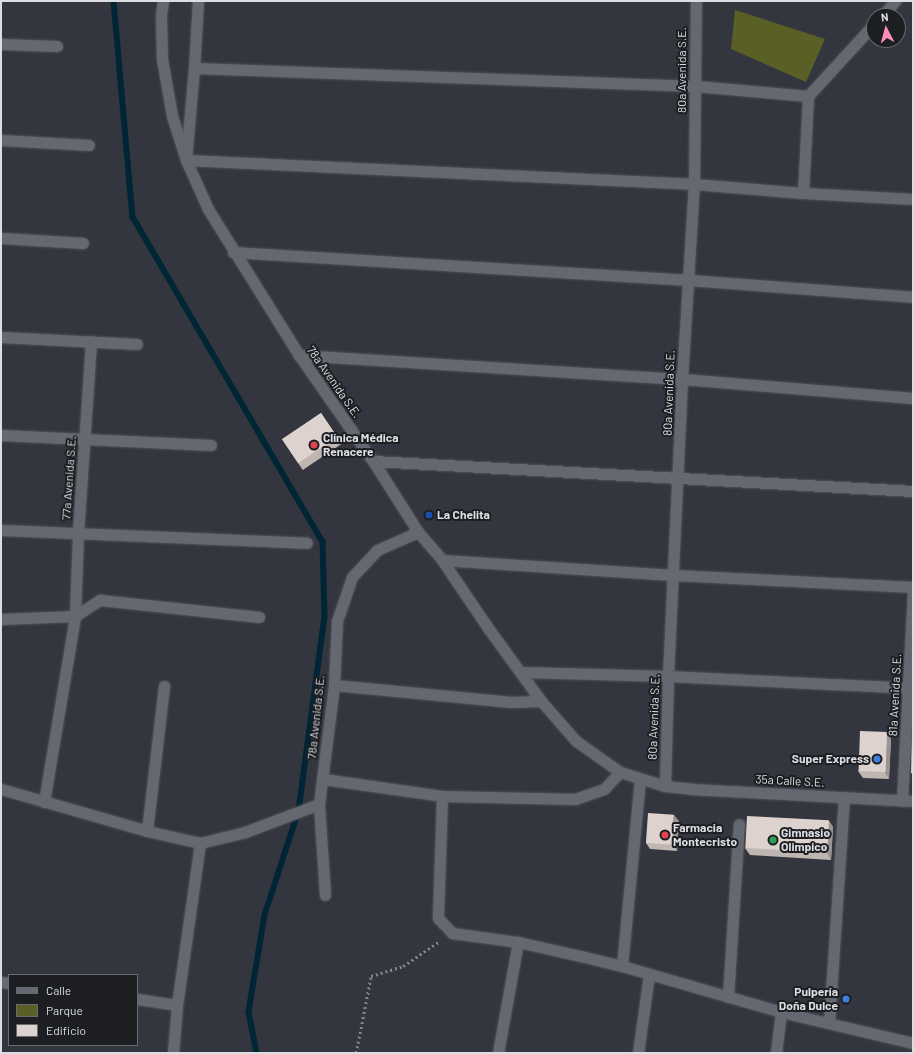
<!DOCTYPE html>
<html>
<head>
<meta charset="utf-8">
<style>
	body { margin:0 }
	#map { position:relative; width:914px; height:1054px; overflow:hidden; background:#33363e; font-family:Barlow,sans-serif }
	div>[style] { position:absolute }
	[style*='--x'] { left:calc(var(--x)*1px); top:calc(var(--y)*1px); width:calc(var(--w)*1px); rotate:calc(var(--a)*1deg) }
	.green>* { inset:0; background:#5a5f26 }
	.stream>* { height:5.5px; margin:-2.75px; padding:0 2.75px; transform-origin:2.75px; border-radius:2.75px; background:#002636 }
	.path>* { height:2.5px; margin-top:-1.25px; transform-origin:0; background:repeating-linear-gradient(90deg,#83858c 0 2px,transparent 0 5px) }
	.roads { filter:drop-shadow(0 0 1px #51535a) drop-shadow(0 0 1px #51535a) }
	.minor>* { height:11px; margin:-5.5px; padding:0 5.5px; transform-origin:5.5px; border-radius:5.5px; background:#646871 }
	.tertiary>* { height:11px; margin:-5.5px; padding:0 5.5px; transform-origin:5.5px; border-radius:5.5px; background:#646871 }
	.wall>* { inset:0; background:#bfb5b1; transform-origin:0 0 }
	.shaded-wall>* { inset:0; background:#9b9390 }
	.building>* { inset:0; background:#ded2ce; transform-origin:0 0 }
	.dots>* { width:11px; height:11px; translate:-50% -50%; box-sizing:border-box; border:2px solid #1c1e21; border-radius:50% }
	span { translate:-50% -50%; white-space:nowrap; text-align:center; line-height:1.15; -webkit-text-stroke:4px #1c1e21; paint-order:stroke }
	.street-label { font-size:12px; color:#dcdee3 }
	.poi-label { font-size:12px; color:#dcdee3; font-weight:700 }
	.left { translate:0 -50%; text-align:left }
	.right { translate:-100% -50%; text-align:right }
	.frame { position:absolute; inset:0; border:2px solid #dcdee3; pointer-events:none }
	.legend { position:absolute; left:8px; top:974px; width:130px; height:72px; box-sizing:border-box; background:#1c1e21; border:1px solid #696b6f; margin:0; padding:5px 7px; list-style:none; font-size:12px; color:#dcdee3 }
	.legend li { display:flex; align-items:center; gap:8px; height:20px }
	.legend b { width:20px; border:1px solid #696b6f }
	.north { position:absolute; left:866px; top:8px; width:40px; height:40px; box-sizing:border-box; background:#1c1e21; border:1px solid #696b6f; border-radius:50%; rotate:354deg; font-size:11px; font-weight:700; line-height:16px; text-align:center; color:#dcdee3 }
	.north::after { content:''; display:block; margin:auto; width:14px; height:18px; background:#ff8eba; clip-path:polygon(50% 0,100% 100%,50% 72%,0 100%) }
</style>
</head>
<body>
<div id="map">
	<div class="green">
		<i style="clip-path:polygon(735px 10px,825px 39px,806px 82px,731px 49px)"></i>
	</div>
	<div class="stream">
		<i style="--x:114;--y:1;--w:217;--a:85"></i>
		<i style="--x:133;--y:217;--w:376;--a:59.7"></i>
		<i style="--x:323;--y:542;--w:74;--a:88.5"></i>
		<i style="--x:325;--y:616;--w:197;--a:97.6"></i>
		<i style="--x:299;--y:811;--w:109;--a:108.1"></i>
		<i style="--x:265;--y:915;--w:98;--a:99.4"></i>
		<i style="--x:249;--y:1012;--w:42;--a:79"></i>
	</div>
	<div class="path">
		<i style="--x:356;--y:1053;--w:78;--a:-79"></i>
		<i style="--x:371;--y:976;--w:34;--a:-17"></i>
		<i style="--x:403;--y:966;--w:45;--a:-34"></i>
	</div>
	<div class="roads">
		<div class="minor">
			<i style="--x:198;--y:1;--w:67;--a:93.4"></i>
			<i style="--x:194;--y:68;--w:92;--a:95"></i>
			<i style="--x:186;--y:160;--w:509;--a:2.7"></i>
			<i style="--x:694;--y:184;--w:109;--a:4.7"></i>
			<i style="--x:803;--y:193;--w:110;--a:3.1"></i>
			<i style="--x:882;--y:16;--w:20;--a:-49"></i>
			<i style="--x:1;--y:44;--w:56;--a:2"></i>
			<i style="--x:194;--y:68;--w:502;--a:2.05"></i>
			<i style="--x:696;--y:86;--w:112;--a:5.1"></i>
			<i style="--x:808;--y:96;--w:98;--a:-47.5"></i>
			<i style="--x:1;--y:140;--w:88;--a:3.3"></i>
			<i style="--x:803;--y:193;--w:97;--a:-87"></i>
			<i style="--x:1;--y:238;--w:82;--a:3.5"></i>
			<i style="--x:233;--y:252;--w:456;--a:3.5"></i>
			<i style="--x:688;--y:280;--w:226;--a:4.3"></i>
			<i style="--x:1;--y:337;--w:136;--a:2.9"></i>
			<i style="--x:299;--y:355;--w:384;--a:3.6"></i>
			<i style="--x:682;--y:379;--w:232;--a:4.7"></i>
			<i style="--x:1;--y:435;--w:210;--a:2.7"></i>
			<i style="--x:373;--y:461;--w:541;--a:3.18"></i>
			<i style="--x:1;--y:530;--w:306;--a:2.4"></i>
			<i style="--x:442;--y:560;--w:232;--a:3.7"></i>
			<i style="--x:674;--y:575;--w:239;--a:2.9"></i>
			<i style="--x:1;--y:619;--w:74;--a:-2.3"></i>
			<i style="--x:75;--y:616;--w:30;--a:-33"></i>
			<i style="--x:100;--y:600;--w:160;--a:6.1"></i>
			<i style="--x:521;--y:672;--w:147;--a:1.6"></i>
			<i style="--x:668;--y:676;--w:245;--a:2.8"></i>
			<i style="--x:334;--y:685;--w:178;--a:5.5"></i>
			<i style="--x:511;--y:702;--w:30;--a:-2"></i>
			<i style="--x:323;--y:779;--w:120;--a:8.1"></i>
			<i style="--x:442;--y:796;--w:133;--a:1.3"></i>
			<i style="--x:575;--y:799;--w:31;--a:-19"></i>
			<i style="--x:604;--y:789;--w:23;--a:-47"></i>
			<i style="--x:665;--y:786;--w:110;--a:-88.4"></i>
			<i style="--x:668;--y:676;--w:297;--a:-87.3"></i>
			<i style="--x:682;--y:379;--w:195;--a:-86.5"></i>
			<i style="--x:694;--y:184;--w:183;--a:-89.4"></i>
			<i style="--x:1;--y:789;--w:152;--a:16"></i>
			<i style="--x:147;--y:831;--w:54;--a:12.8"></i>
			<i style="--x:200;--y:843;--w:46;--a:-13.7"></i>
			<i style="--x:245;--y:832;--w:79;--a:-20.7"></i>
			<i style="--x:442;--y:796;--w:122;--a:91.9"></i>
			<i style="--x:438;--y:918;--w:21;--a:47"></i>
			<i style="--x:452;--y:933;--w:67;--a:7.8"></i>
			<i style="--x:518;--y:942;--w:69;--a:12.6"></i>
			<i style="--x:585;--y:957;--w:38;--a:14"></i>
			<i style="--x:622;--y:966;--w:166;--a:16.1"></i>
			<i style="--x:781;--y:1012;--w:136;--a:13.2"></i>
			<i style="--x:902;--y:801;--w:210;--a:-87"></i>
			<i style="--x:44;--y:802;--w:189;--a:-80.5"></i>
			<i style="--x:75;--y:616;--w:83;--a:-87.9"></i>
			<i style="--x:78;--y:533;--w:192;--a:-86.1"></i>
			<i style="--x:147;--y:831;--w:146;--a:-83.3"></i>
			<i style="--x:325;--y:895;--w:91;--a:-93.8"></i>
			<i style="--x:319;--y:804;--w:120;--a:-82.8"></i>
			<i style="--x:334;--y:685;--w:64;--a:-87.3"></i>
			<i style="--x:337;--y:621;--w:46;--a:-71.2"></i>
			<i style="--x:352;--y:577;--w:37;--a:-47"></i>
			<i style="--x:377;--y:550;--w:45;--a:-23.7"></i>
			<i style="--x:622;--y:966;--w:187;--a:-84.5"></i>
			<i style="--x:1;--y:982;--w:8;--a:7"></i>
			<i style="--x:728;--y:997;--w:173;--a:-86.4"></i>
			<i style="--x:137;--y:999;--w:40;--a:8.5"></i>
			<i style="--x:829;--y:1023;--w:226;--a:-86.2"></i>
			<i style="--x:173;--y:1053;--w:48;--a:-85.2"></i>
			<i style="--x:177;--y:1005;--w:164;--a:-81.9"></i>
			<i style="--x:498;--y:1053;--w:113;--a:-79.8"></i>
			<i style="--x:638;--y:1053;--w:79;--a:-82"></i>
			<i style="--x:776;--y:1053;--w:41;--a:-83"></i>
		</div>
		<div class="tertiary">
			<i style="--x:163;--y:1;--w:15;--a:98"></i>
			<i style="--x:161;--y:16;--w:43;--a:88.7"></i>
			<i style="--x:162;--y:59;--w:58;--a:80"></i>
			<i style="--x:172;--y:116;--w:46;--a:72.3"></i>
			<i style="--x:186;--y:160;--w:54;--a:65.8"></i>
			<i style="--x:208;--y:209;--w:172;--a:58.1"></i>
			<i style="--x:299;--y:355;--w:129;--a:55.1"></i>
			<i style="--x:373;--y:461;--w:84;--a:57.6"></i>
			<i style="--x:418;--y:532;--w:37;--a:49"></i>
			<i style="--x:442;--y:560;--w:82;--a:55.9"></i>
			<i style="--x:488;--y:628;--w:90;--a:54"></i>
			<i style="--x:541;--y:701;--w:53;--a:48.8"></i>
			<i style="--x:576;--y:741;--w:54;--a:35.2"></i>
			<i style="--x:620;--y:772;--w:47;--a:17.3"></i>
			<i style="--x:665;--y:786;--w:27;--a:6"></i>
			<i style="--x:692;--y:789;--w:221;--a:3.1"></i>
		</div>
	</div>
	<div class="wall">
		<i style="left:321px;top:413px;width:37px;height:47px;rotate:56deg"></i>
		<i style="clip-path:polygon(887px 732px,891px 739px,889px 779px,863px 778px,858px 771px)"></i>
		<i style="clip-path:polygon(679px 821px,677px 851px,650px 849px,646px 843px)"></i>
		<i style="clip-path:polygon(829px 821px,833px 827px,831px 860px,750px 855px,745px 848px)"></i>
	</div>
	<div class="shaded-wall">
		<i style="clip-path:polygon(887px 732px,891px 739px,889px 779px,885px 773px)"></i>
		<i style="clip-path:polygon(674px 815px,679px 821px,677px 851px,672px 844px)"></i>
		<i style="clip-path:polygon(829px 821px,833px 827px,831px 860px,827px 853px)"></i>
	</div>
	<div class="building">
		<i style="left:321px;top:413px;width:29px;height:47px;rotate:56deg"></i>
		<i style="left:860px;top:731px;width:27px;height:40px;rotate:2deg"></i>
		<i style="clip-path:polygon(912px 735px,913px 735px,913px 774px,911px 773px)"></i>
		<i style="left:648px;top:813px;width:26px;height:30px;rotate:4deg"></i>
		<i style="left:747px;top:816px;width:82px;height:32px;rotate:3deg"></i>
	</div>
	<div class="dots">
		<i style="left:314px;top:445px;background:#e0444e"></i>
		<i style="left:429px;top:515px;background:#1a4fb4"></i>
		<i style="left:877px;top:759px;background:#3f7fe0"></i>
		<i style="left:665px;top:835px;background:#e0444e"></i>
		<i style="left:773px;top:840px;background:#2e9e5b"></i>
		<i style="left:846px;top:999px;background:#3f7fe0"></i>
	</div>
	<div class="street-label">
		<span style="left:682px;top:70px;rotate:-90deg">80a Avenida S.E.</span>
		<span style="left:334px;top:382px;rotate:55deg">78a Avenida S.E.</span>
		<span style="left:669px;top:393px;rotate:-88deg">80a Avenida S.E.</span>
		<span style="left:69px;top:478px;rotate:-86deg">77a Avenida S.E.</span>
		<span style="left:895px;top:695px;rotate:-87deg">81a Avenida S.E.</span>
		<span style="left:316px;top:717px;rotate:-84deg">78a Avenida S.E.</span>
		<span style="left:654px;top:717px;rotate:-88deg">80a Avenida S.E.</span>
		<span style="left:790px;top:781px;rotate:3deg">35a Calle S.E.</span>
	</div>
	<div class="poi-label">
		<span class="left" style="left:323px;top:445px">Clínica Médica<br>Renacere</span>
		<span class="left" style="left:437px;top:515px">La Chelita</span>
		<span class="right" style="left:869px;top:759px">Super Express</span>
		<span class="left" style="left:673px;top:835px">Farmacia<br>Montecristo</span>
		<span class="left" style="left:781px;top:840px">Gimnasio<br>Olimpico</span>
		<span class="right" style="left:838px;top:999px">Pulpería<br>Doña Dulce</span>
	</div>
	<div class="frame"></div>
	<ul class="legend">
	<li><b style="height:5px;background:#646871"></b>Calle</li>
	<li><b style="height:11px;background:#5a5f26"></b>Parque</li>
	<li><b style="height:11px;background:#ded2ce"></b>Edificio</li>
	</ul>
	<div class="north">N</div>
</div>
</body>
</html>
